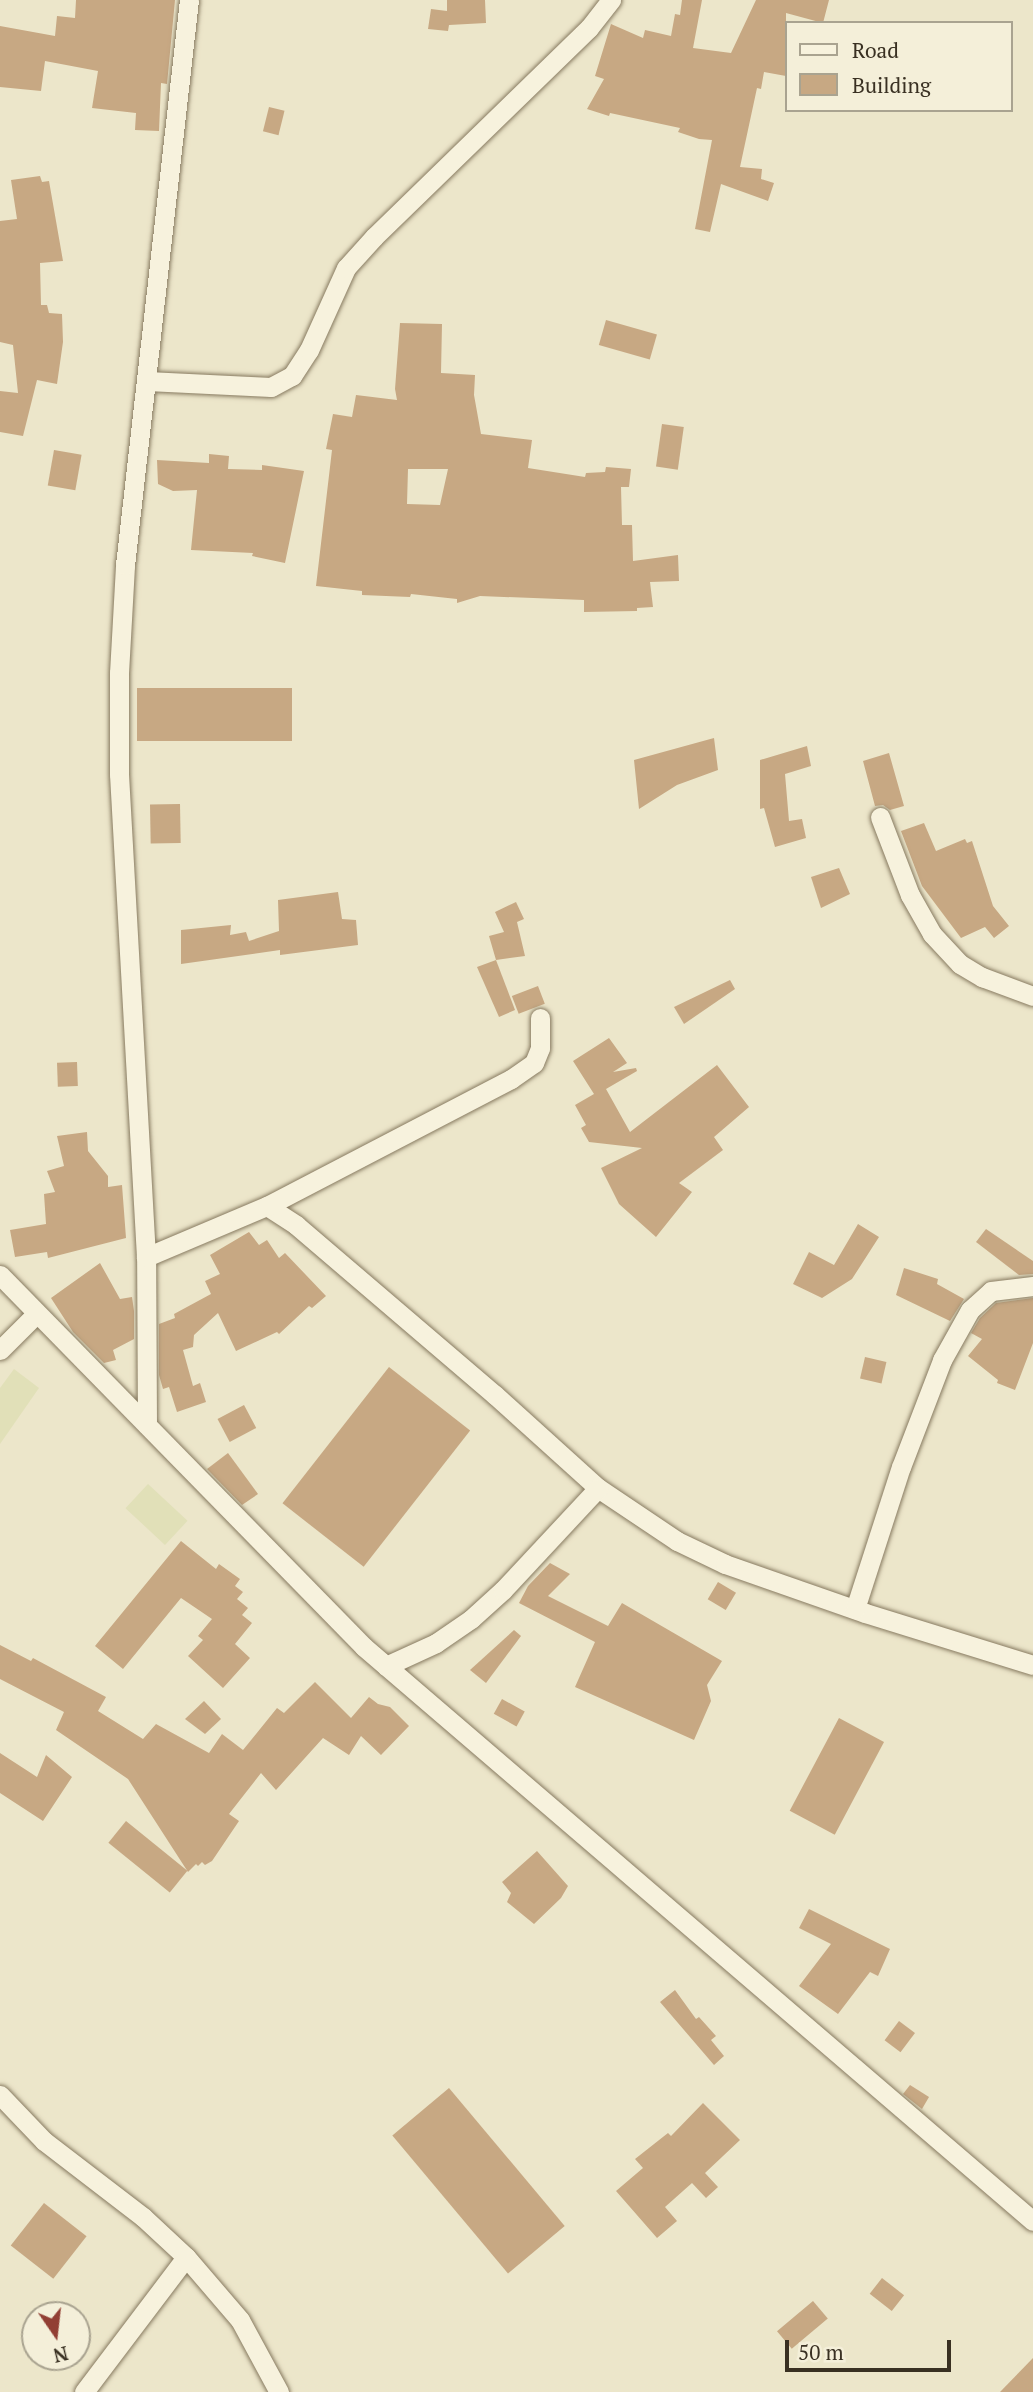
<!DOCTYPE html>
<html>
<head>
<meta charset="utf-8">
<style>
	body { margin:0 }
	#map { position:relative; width:1033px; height:2392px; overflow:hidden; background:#ece6ca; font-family:"PT Serif",serif }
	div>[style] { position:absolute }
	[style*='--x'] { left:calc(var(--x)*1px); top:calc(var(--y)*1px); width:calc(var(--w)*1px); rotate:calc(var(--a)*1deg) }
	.farmland>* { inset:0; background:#e1e0b8; transform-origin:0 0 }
	.building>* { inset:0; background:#c7a883; transform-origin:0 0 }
	.roads { filter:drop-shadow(0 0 2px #877a60) drop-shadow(0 0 2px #877a60) }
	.street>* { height:19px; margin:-9.5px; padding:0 9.5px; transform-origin:9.5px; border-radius:9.5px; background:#f7f2dd }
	span { translate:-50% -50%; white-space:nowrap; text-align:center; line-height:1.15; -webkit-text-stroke:5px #f4efd9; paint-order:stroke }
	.legend { position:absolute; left:785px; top:21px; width:228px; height:91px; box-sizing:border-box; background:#f4efd9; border:2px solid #a9a390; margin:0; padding:9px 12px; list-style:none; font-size:21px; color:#393022 }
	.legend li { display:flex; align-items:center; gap:14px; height:35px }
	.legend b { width:35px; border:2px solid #a9a390 }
	.north { position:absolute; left:21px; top:2301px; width:70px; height:70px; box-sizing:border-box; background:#f4efd9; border:2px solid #a9a390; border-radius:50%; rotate:166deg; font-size:19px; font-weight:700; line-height:28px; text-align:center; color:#393022 }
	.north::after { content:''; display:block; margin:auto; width:24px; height:32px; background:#923f34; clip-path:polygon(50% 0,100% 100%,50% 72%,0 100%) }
	.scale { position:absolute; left:785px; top:2340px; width:166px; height:32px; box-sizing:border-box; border:4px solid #393022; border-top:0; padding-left:9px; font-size:21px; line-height:24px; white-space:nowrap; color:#393022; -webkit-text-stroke:5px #f4efd9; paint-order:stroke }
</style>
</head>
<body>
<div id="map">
	<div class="farmland">
		<i style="clip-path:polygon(14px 1369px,39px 1388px,0 1444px,0 1388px)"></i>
		<i style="left:148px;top:1484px;width:54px;height:33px;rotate:43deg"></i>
	</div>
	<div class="building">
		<i style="clip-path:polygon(76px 0,175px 0,167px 84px,161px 83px,159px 131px,135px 130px,136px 113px,92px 108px,98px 71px,45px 61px,41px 91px,0 87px,0 26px,55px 36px,57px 16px,75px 18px)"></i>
		<i style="clip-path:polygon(447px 0,485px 0,486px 23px,449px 25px,448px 31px,428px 29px,431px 9px,447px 11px)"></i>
		<i style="clip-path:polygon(682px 0,702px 0,693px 48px,731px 53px,756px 0,829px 0,823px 23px,786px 13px,786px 76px,764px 72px,761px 89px,757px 88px,740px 167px,762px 169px,761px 179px,774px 183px,768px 201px,721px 184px,710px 232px,695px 229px,712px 140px,699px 139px,678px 132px,680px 128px,610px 113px,609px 116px,587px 109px,604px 79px,595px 76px,611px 24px,643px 38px,645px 30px,671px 36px,675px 14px,680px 15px)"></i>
		<i style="left:269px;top:107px;width:16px;height:25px;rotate:14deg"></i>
		<i style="clip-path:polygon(40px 176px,42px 182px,49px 181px,63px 261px,40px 263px,41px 305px,47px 305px,49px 313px,62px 314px,63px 342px,57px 384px,37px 380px,23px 436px,0 432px,0 391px,18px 393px,13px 345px,0 342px,0 221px,17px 219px,11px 180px)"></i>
		<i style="left:606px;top:320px;width:53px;height:26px;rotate:16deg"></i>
		<i style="clip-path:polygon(evenodd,400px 323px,442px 324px,441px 373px,475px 375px,474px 395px,481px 434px,532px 440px,528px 468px,585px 477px,586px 473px,605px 472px,606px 467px,631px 469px,629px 487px,621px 487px,622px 525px,632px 525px,633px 561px,678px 555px,679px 581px,650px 582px,653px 607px,637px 608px,637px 611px,584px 612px,584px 600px,480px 596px,457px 603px,457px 599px,411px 594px,410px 597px,362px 595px,362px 591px,316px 586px,332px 450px,326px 449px,333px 414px,352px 417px,356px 395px,397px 400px,395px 389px,400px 323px,408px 469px,448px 469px,440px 505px,407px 504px,408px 469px)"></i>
		<i style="left:662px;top:424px;width:22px;height:43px;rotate:8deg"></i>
		<i style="left:54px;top:450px;width:28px;height:36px;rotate:10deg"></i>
		<i style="clip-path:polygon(209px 454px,229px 456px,228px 469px,262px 470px,262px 465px,304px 471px,285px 563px,252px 556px,253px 553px,191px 550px,197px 490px,173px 491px,158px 484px,157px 460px,209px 463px)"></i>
		<i style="left:292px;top:688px;width:53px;height:155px;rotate:90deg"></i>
		<i style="clip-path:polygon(714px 738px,718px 770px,677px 785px,639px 809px,634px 760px)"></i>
		<i style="clip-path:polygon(807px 746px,811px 766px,785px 774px,789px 821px,802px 819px,806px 838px,775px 847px,764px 808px,760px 809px,760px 760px)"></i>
		<i style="clip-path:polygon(889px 753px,904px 806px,890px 810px,883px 805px,875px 806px,863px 761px)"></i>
		<i style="left:180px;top:804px;width:39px;height:30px;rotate:89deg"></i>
		<i style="clip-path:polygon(924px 823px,936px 851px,965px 839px,967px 843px,972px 841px,993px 906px,1009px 926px,994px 938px,985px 927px,961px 938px,922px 886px,901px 831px)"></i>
		<i style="clip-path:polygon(839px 868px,850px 894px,821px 908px,811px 877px)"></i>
		<i style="clip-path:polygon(338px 892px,342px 919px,356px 920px,358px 945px,280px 955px,280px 950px,181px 964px,181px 930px,231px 925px,230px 935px,246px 932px,249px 941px,279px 931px,278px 900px)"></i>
		<i style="clip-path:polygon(516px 902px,524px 919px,517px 922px,525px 956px,496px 960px,489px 936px,504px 932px,495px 912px)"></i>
		<i style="clip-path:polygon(496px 960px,515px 1010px,499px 1017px,477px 967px)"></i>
		<i style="clip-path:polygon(730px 980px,735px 989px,684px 1024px,674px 1007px)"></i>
		<i style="left:538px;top:986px;width:19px;height:28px;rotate:69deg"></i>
		<i style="clip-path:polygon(609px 1038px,627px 1063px,613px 1072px,636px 1068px,637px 1071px,606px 1089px,630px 1132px,717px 1065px,749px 1107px,714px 1137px,723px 1150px,679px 1183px,692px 1192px,656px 1237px,619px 1204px,601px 1168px,642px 1148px,589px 1142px,581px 1128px,586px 1125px,575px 1105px,594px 1094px,573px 1061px)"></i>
		<i style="left:77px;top:1062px;width:24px;height:20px;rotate:88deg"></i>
		<i style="clip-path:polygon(87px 1132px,88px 1151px,108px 1176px,108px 1187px,122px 1185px,126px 1238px,48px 1258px,47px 1252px,15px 1257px,10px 1230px,46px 1224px,44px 1194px,55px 1192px,47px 1171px,64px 1166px,57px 1136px)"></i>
		<i style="clip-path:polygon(858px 1224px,879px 1237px,852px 1279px,822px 1298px,793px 1284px,809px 1252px,834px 1265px)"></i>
		<i style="clip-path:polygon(986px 1229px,1033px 1261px,1033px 1274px,1019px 1275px,976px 1242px)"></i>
		<i style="clip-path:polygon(249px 1232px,259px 1245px,267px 1240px,279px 1258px,285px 1253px,326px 1296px,312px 1308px,309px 1306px,279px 1334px,277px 1332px,236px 1351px,218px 1313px,194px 1335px,193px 1347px,183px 1350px,193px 1386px,200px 1383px,206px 1402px,177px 1412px,169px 1387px,163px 1389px,159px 1375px,159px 1324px,175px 1318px,174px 1314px,211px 1294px,205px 1281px,220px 1274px,210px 1255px)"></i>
		<i style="clip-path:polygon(100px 1263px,120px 1299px,132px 1297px,134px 1311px,134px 1339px,113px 1350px,116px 1360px,104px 1363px,73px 1332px,51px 1298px)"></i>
		<i style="clip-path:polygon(904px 1268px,938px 1279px,937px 1284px,964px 1299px,950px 1321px,896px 1295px)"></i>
		<i style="clip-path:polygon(1033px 1298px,1033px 1343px,1015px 1390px,997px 1383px,998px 1380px,968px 1356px,982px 1339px,971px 1333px,980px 1318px,996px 1303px)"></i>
		<i style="left:865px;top:1357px;width:22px;height:22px;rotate:13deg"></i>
		<i style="left:389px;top:1367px;width:103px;height:173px;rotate:38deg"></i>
		<i style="left:244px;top:1405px;width:26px;height:30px;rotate:62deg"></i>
		<i style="clip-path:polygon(228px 1453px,258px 1494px,242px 1505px,207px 1469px)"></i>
		<i style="clip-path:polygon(181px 1541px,216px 1569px,219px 1564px,240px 1579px,235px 1586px,243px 1592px,237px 1599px,248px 1608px,242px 1615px,252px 1623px,235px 1644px,250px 1658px,223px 1688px,188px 1656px,203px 1640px,198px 1636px,212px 1619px,181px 1598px,123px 1669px,95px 1646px)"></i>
		<i style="clip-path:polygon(550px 1563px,570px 1574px,548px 1596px,608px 1626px,622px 1603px,722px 1661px,707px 1685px,711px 1701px,694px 1740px,575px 1687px,595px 1642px,519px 1603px,528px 1586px)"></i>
		<i style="left:718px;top:1582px;width:21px;height:20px;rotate:31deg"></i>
		<i style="clip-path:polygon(514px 1630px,521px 1636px,486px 1683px,470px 1670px)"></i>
		<i style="clip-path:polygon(0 1645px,31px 1661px,33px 1658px,106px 1697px,98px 1711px,143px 1739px,156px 1724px,209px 1753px,222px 1734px,243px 1750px,277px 1708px,284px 1713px,315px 1682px,351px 1718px,369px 1697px,378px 1704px,390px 1707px,409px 1726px,381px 1755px,361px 1736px,349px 1755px,323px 1738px,276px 1790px,261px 1773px,229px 1814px,239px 1821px,212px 1861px,205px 1865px,202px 1862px,198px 1866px,196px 1864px,188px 1872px,128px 1779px,56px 1730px,64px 1712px,0 1679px)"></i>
		<i style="left:502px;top:1699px;width:26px;height:17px;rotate:29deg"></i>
		<i style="clip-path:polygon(204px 1701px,221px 1719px,205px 1734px,185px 1719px)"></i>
		<i style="left:839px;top:1718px;width:51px;height:105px;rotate:28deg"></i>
		<i style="clip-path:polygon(0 1753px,37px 1777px,46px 1755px,72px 1777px,43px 1821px,0 1793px)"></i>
		<i style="left:126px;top:1821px;width:79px;height:28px;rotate:39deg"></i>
		<i style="clip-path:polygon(537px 1851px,568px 1886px,561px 1898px,534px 1924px,507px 1902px,511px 1893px,502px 1882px)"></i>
		<i style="clip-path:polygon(809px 1909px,890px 1949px,878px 1976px,870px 1972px,838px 2014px,799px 1986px,831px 1944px,799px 1928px)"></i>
		<i style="clip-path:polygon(675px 1990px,696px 2019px,699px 2017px,716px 2036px,711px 2040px,724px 2056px,714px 2065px,660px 2002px)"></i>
		<i style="left:899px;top:2021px;width:20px;height:24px;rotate:37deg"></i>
		<i style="clip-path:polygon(910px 2085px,929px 2097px,922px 2109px,903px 2094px)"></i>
		<i style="left:449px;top:2088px;width:180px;height:74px;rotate:50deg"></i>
		<i style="clip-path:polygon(703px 2103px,740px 2140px,705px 2173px,718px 2187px,706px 2198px,692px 2183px,665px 2207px,677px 2221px,657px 2238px,616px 2191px,643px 2168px,635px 2159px,668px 2133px,671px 2136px)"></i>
		<i style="left:44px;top:2203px;width:54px;height:54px;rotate:38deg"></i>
		<i style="left:882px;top:2278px;width:28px;height:20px;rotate:38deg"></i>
		<i style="left:813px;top:2301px;width:23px;height:47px;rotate:50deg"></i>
		<i style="clip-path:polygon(1033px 2358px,1033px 2392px,1000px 2392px)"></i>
	</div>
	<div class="roads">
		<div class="street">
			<i style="--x:147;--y:381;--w:124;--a:2.8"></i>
			<i style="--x:271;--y:387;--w:24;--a:-28"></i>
			<i style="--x:292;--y:376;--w:31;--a:-57"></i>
			<i style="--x:309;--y:350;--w:90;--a:-65.7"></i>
			<i style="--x:346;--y:268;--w:42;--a:-47.9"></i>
			<i style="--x:374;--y:237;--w:300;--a:-44.2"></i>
			<i style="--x:589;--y:28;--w:36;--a:-52"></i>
			<i style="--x:880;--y:817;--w:84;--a:69"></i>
			<i style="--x:910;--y:895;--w:45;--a:60.6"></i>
			<i style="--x:932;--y:934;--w:41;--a:47"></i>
			<i style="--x:960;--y:964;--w:26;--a:31"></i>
			<i style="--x:982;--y:977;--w:54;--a:20.4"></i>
			<i style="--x:267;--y:1206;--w:35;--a:33"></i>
			<i style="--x:296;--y:1225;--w:262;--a:40.5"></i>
			<i style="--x:495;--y:1395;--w:139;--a:42.1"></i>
			<i style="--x:598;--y:1488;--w:95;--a:33.9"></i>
			<i style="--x:677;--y:1541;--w:53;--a:25.6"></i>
			<i style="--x:725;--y:1564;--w:148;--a:19.3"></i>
			<i style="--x:865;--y:1613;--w:176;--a:17.2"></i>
			<i style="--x:146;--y:1257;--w:131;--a:-22.9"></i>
			<i style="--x:267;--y:1206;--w:275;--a:-27.5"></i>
			<i style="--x:511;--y:1079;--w:28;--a:-35"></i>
			<i style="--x:534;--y:1063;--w:16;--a:-68"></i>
			<i style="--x:540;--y:1048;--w:30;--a:-90"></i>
			<i style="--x:0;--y:1275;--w:520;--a:45.62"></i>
			<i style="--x:364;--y:1647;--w:881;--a:40.63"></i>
			<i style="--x:0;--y:1350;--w:51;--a:-45"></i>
			<i style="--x:147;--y:1425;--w:168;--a:-90.3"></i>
			<i style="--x:146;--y:1257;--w:484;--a:-93.2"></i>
			<i style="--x:119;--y:774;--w:101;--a:-90"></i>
			<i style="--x:119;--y:673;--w:108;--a:-86.8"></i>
			<i style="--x:125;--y:565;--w:569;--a:-83.54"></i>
			<i style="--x:855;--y:1609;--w:149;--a:-72.1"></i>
			<i style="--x:901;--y:1467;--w:115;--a:-69"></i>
			<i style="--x:942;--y:1360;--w:57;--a:-60.8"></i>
			<i style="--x:970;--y:1310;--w:28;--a:-42"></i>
			<i style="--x:991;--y:1291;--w:42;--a:-6.8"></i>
			<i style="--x:386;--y:1666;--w:55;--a:-24.7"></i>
			<i style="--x:436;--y:1643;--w:42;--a:-34.4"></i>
			<i style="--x:471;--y:1619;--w:43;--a:-42.2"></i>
			<i style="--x:503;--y:1590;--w:139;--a:-47"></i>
			<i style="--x:0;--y:2095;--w:64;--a:46.3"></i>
			<i style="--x:44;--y:2141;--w:125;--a:37.5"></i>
			<i style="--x:143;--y:2217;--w:59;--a:42.9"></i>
			<i style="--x:186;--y:2257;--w:83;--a:49.4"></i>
			<i style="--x:240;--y:2320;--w:82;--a:61.6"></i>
			<i style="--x:84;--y:2392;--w:169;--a:-52.9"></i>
		</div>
	</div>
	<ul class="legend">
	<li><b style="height:9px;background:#f7f2dd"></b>Road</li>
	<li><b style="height:19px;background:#c7a883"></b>Building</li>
	</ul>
	<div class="north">N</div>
	<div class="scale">50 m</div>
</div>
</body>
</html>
